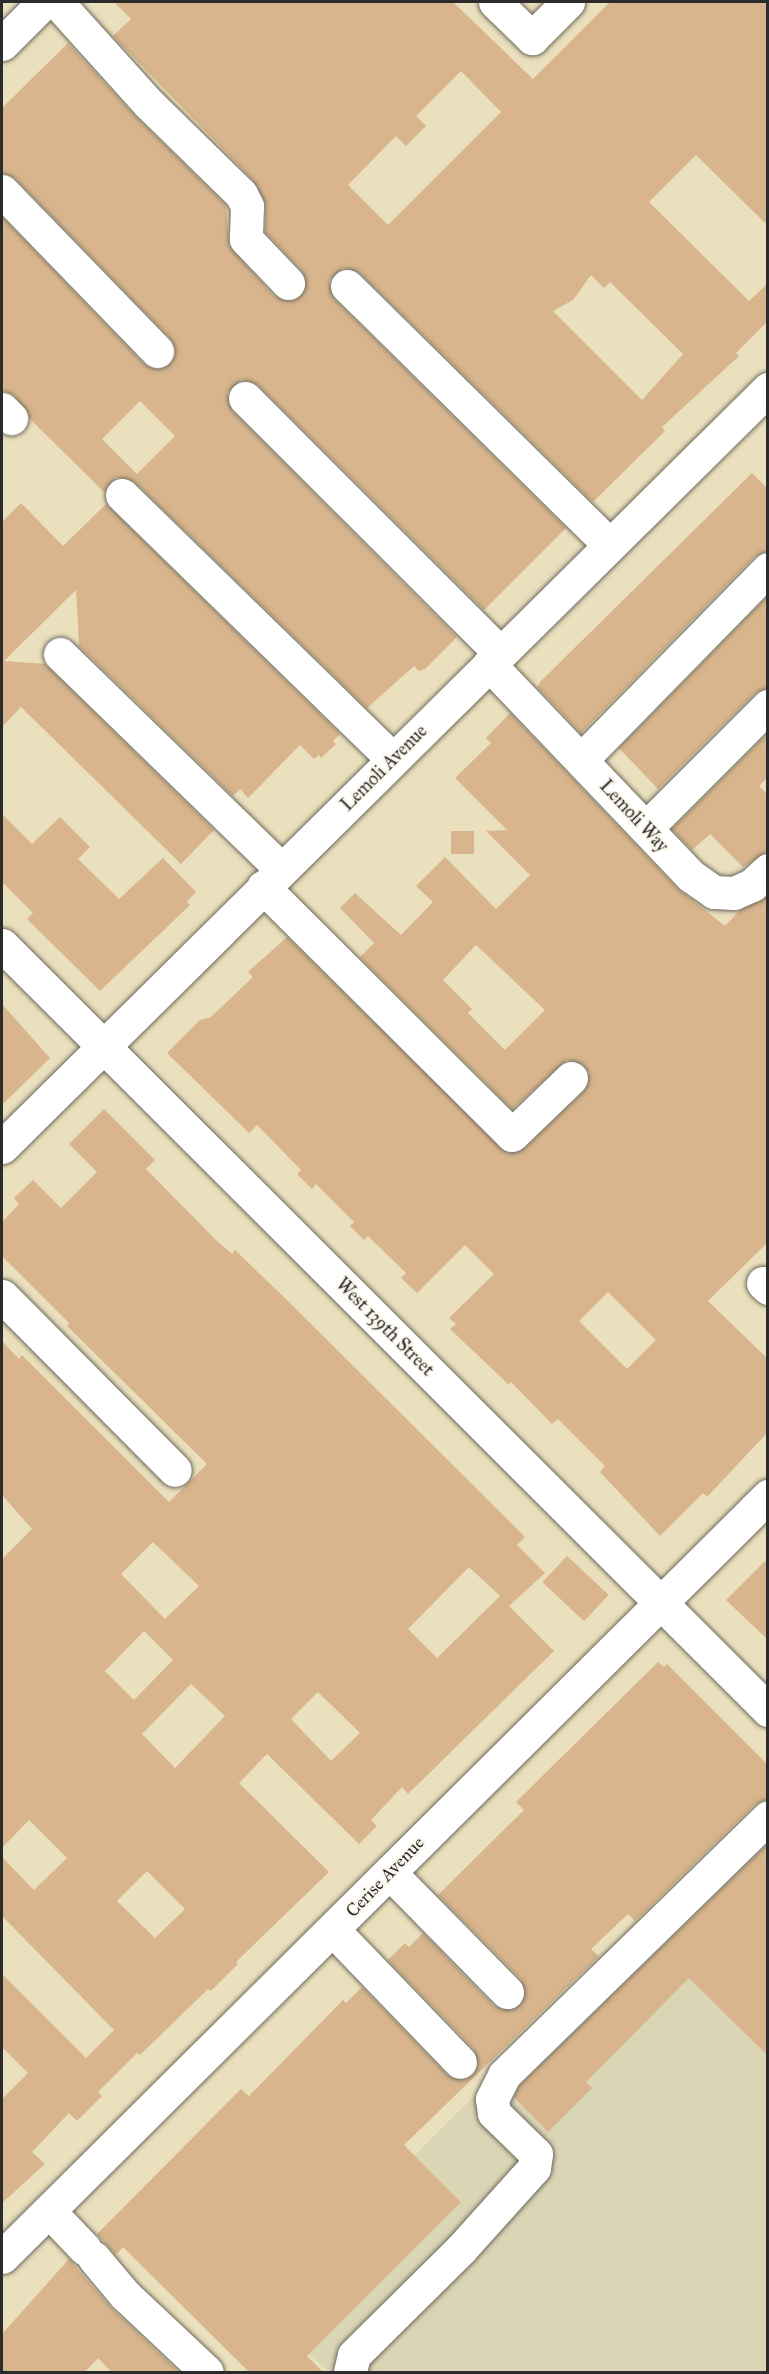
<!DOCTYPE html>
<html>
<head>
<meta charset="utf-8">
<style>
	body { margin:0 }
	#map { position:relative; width:769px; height:2374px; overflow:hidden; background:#ebe0bd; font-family:"IM FELL Great Primer",serif }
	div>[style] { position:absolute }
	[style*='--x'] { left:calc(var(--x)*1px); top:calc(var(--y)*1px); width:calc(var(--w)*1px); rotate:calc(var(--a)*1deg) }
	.built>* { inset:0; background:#dad5b5 }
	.building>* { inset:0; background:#d8b58c; transform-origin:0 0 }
	.roads { filter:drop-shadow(0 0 2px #6e6a5e) drop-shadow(0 0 2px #6e6a5e) }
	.minor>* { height:33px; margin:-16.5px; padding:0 16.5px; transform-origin:16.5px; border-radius:16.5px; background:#fff }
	span { translate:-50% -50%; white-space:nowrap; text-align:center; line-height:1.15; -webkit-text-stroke:4.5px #fbf7ec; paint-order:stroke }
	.street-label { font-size:18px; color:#2b2b2b }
	.frame { position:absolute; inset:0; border:3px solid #2b2b2b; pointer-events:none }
</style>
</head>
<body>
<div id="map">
	<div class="built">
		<i style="clip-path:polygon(767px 1804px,767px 2372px,328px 2372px,262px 2308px)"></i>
	</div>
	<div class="building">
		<i style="clip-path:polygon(evenodd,114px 2px,453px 2px,533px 79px,610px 2px,768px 2px,768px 226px,696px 155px,649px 202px,749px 301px,768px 283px,768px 321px,736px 353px,739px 356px,662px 427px,665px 431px,593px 502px,360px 273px,343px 268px,329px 281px,334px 299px,566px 528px,484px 610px,258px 385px,241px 380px,227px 393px,232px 411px,457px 637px,425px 669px,419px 671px,414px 666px,367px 708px,135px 482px,116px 477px,104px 492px,29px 418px,15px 396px,2px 390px,2px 217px,144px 364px,162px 369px,175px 356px,170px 338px,15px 178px,2px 173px,2px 108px,68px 43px,136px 117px,226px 205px,229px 246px,274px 296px,293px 301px,306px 288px,302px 271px,265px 232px,266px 206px,254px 181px,113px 36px,131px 19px,114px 2px,461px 71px,501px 112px,388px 225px,348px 185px,396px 136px,406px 146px,426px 126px,416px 116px,461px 71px,114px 2px,591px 275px,604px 288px,610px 282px,683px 354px,642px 400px,553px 311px,573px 300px,591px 275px,114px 2px,140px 401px,175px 436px,137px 474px,102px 439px,140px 401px)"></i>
		<i style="clip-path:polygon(752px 473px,768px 489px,768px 551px,755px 556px,581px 733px,537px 687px,541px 681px)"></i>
		<i style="clip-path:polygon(21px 503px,63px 546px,106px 504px,340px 734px,333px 741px,336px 744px,321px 758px,319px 755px,314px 759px,300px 745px,248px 798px,240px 789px,233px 796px,79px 646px,76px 590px,4px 661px,45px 664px,214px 830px,181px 864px,21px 707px,2px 727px,2px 522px)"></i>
		<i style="clip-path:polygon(768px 596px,768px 688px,755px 693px,658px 789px,619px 748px)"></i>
		<i style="clip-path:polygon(evenodd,510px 713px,678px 889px,725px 926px,740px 910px,768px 896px,768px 1242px,708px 1301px,768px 1359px,768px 1432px,707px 1497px,703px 1493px,660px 1536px,600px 1472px,605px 1466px,558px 1419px,552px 1424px,511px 1382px,508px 1384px,450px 1329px,456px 1324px,449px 1318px,494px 1274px,465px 1245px,417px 1293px,401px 1278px,406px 1273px,368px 1236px,364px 1240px,350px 1226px,354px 1222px,316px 1184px,312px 1189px,297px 1174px,301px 1170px,257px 1125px,249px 1133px,167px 1053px,200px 1020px,211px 1017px,253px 977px,248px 972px,287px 937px,507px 1153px,525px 1148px,584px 1091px,589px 1073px,584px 1065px,567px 1060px,512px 1109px,360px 957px,374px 943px,340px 908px,355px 893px,401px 935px,433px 902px,416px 886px,445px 857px,496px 909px,530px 875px,486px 831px,507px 830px,455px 778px,491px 743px,486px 738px,510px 713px,476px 945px,545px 1010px,505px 1050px,468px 1013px,472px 1009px,443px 980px,476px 945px,510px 713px,608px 1292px,656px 1340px,627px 1369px,579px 1321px,608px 1292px)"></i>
		<i style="clip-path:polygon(768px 733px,768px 777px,759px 786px,768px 795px,768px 852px,743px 867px,710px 834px,692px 850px,672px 829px)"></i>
		<i style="clip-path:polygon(2px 814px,32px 844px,60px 817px,90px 847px,78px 859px,119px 899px,163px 858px,196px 892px,187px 902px,190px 905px,100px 991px,27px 919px,33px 913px,2px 882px)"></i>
		<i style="left:451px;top:831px;width:23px;height:23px"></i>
		<i style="clip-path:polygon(2px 1004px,50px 1058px,2px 1105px)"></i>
		<i style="clip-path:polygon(evenodd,104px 1109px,155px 1160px,146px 1169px,218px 1242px,232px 1254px,235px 1250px,289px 1302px,525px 1537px,517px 1545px,545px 1573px,509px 1606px,554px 1651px,408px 1794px,402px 1787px,371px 1820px,377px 1826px,359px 1844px,267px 1754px,239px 1783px,329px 1872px,236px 1962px,238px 1964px,211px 1991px,208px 1989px,140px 2055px,137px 2053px,98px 2092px,102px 2096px,77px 2121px,69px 2113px,32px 2152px,45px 2164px,2px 2203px,2px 2099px,28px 2073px,2px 2047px,2px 1974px,86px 2058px,114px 2030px,2px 1916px,2px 1857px,34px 1890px,67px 1858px,29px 1820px,2px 1848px,2px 1559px,32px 1529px,2px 1495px,2px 1341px,19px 1359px,22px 1355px,169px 1502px,207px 1464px,67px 1326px,69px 1323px,2px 1256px,2px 1222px,19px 1204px,14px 1198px,33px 1180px,61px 1208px,97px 1172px,69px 1144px,104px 1109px,153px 1542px,199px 1586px,165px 1619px,121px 1574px,153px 1542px,104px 1109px,469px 1567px,500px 1596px,437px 1658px,408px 1629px,469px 1567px,104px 1109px,144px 1631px,173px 1660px,134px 1700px,105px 1671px,144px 1631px,104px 1109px,191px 1684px,225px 1716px,175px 1768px,142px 1734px,191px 1684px,104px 1109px,318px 1692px,360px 1733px,331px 1761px,291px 1719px,318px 1692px,104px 1109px,147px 1871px,185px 1909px,155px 1938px,117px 1901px,147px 1871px)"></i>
		<i style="left:567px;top:1556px;width:57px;height:36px;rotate:43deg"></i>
		<i style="clip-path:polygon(768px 1558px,768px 1640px,726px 1600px)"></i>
		<i style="clip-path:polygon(658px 1662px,664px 1667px,667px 1664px,768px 1765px,768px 1799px,755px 1804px,635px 1921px,628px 1914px,591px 1949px,599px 1956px,404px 2145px,461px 2202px,307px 2356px,324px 2373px,250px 2373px,123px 2247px,116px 2255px,97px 2234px,241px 2089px,249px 2096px,343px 2000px,346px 2003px,362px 1987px,447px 2075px,464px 2080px,473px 2075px,478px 2067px,474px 2049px,388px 1960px,405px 1943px,409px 1947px,423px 1933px,494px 2006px,511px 2010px,520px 2005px,525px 1996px,521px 1979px,438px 1895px,524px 1810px,516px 1802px)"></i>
		<i style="clip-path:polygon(768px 1844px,768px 2056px,689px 1978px,586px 2082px,592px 2088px,548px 2132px,514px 2097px,519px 2086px)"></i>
		<i style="clip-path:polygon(69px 2259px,112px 2309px,180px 2373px,112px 2373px,98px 2358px,84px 2373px,2px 2373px,2px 2334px)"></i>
	</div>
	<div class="roads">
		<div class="minor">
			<i style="--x:57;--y:2;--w:137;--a:48"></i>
			<i style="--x:149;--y:104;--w:129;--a:44.4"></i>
			<i style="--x:241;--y:194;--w:13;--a:63"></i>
			<i style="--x:247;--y:206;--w:33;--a:92"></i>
			<i style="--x:246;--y:239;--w:61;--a:46.3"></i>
			<i style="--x:495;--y:2;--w:52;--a:44.2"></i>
			<i style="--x:532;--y:38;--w:51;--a:-45"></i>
			<i style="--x:2;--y:44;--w:59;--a:-45"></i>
			<i style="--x:2;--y:191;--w:223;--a:45.9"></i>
			<i style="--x:347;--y:286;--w:369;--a:44.6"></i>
			<i style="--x:245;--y:398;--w:361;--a:45"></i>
			<i style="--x:2;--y:409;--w:13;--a:45"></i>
			<i style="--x:122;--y:495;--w:378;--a:44.3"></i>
			<i style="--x:60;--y:654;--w:308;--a:44.2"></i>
			<i style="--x:489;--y:664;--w:293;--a:46.4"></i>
			<i style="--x:691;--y:876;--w:28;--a:35"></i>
			<i style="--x:714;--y:892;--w:20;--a:3"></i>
			<i style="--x:734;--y:893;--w:20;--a:-24"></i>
			<i style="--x:752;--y:885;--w:22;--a:-43"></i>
			<i style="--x:581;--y:760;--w:267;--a:-45.6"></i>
			<i style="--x:646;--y:828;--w:173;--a:-45"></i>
			<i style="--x:263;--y:887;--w:351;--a:44.9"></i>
			<i style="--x:512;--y:1135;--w:82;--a:-44"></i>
			<i style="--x:2;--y:945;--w:1083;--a:44.96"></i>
			<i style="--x:2;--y:1147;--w:1078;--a:-44.7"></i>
			<i style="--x:763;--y:1283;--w:7;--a:45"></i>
			<i style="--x:2;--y:1296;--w:245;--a:45.2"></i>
			<i style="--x:390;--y:1873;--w:167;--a:45.5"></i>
			<i style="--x:333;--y:1930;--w:183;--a:46.1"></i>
			<i style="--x:49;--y:2211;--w:52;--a:46.5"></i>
			<i style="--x:2;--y:2257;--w:1080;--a:-44.81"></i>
			<i style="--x:94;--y:2258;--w:48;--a:50"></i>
			<i style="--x:125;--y:2295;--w:112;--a:43.2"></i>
			<i style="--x:350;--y:2372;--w:17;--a:-77"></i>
			<i style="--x:354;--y:2355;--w:151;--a:-44.7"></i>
			<i style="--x:461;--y:2249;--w:109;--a:-48"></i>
			<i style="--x:534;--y:2168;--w:14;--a:-82"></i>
			<i style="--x:536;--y:2154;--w:59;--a:-135.7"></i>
			<i style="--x:494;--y:2113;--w:14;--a:-98"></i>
			<i style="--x:492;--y:2099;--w:27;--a:-63"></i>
			<i style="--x:504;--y:2075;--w:369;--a:-44.3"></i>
		</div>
	</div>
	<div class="street-label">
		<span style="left:384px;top:768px;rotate:-45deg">Lemoli Avenue</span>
		<span style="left:634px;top:816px;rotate:47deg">Lemoli Way</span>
		<span style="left:385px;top:1327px;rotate:45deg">West 139th Street</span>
		<span style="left:385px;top:1877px;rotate:-46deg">Cerise Avenue</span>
	</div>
	<div class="frame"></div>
</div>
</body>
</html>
